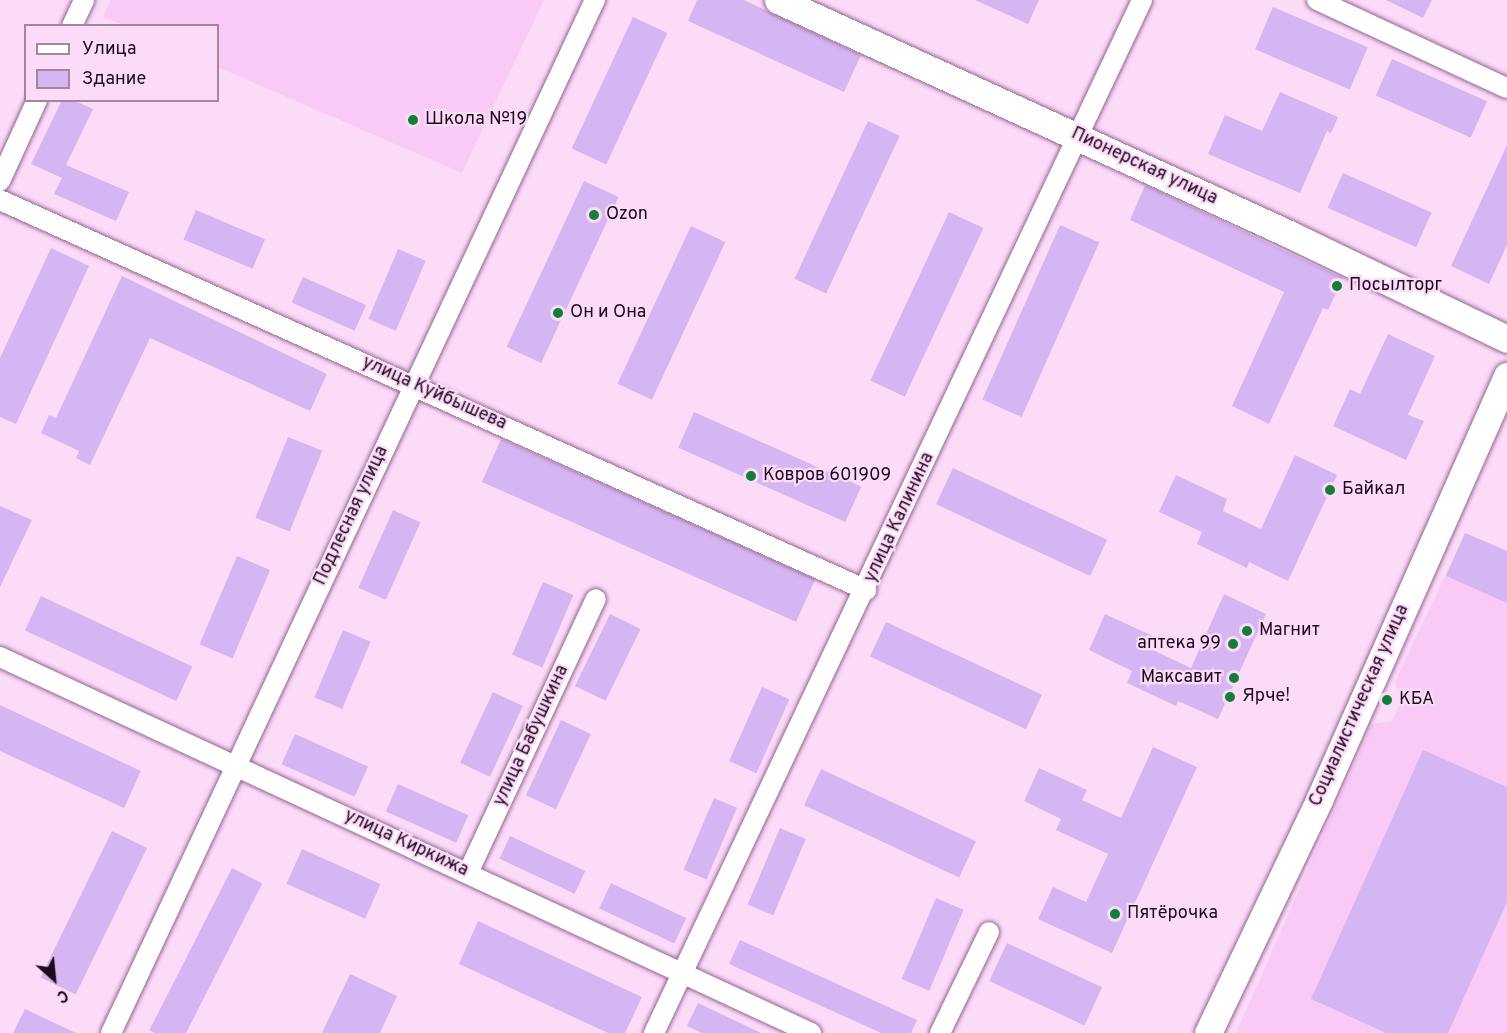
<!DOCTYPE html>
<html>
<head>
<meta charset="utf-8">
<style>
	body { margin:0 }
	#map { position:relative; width:1507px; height:1033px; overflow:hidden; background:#fcdbf9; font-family:Overpass,sans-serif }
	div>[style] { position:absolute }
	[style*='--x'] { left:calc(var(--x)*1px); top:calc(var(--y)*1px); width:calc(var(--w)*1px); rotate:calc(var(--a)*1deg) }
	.built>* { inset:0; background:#facaf7 }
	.building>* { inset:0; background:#d5b6f2; transform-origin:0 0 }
	.roads { filter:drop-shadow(0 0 2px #946492) drop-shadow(0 0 2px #946492) }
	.street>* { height:20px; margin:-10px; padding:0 10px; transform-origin:10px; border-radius:10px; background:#fff }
	.secondary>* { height:27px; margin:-13.5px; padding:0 13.5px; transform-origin:13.5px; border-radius:13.5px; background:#fff }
	.dots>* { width:16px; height:16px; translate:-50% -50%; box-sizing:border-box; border:3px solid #fcdbf9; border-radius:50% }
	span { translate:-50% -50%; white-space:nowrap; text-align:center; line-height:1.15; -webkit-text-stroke:4.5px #fcdbf9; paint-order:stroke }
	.poi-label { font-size:18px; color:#1d0a1c }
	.left { translate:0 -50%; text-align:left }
	.right { translate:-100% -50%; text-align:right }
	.street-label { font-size:18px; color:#1d0a1c }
	.legend { position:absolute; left:24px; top:24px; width:195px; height:78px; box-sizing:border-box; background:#fcdbf9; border:2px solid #a387a1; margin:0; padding:8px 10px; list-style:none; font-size:18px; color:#1d0a1c }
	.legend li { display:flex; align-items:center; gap:12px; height:30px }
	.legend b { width:30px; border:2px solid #a387a1 }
	.north { position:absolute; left:24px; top:949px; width:60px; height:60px; -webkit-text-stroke:4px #fcdbf9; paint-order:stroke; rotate:153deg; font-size:16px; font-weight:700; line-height:24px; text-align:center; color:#1d0a1c }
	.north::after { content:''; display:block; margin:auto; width:21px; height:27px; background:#1d0a1c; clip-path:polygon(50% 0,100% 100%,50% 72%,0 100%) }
</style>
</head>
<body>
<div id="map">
	<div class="built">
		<i style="clip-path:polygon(111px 0,544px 0,462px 173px,218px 67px,218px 26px,123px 25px,103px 17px)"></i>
		<i style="clip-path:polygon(1465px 533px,1507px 551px,1507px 1033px,1236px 1033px,1372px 724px,1392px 721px,1401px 701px,1395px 682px)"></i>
	</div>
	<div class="building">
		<i style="clip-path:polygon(697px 0,744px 0,861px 55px,844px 92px,688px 21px)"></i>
		<i style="clip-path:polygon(975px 0,1039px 0,1028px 24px)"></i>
		<i style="clip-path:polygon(1386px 0,1432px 0,1423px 18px)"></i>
		<i style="left:1273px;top:7px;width:103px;height:46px;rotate:23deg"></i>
		<i style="left:633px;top:17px;width:38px;height:145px;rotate:25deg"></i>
		<i style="left:1392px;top:59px;width:104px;height:40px;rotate:24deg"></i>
		<i style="clip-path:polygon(1280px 92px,1338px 117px,1331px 133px,1327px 131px,1300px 193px,1208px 154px,1225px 115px,1262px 131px)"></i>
		<i style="clip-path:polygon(62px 100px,73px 100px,93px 109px,66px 165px,129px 192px,116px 221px,54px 194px,62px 178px,31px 164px)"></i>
		<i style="left:868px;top:121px;width:35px;height:174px;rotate:25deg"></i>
		<i style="clip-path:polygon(1507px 145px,1507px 245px,1489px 284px,1451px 266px)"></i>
		<i style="left:1343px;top:173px;width:97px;height:38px;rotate:24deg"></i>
		<i style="left:584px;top:181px;width:38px;height:183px;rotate:25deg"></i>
		<i style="clip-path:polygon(1145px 185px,1343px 278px,1328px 310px,1323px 308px,1269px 424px,1232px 406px,1284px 292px,1130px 220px)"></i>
		<i style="left:196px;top:210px;width:75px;height:32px;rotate:23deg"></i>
		<i style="left:949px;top:212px;width:38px;height:186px;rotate:25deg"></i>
		<i style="left:1060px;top:225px;width:43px;height:191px;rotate:24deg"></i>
		<i style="left:691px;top:226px;width:38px;height:174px;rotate:25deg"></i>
		<i style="clip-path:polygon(51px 248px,89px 266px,16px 424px,0 417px,0 358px)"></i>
		<i style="left:398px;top:249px;width:30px;height:76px;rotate:23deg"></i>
		<i style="clip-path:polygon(122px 276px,327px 374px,310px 411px,150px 338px,90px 465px,76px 458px,79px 451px,41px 433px,49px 415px,56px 418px)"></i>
		<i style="left:303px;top:277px;width:69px;height:28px;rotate:24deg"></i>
		<i style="clip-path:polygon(1388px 334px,1435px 356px,1408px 415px,1424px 421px,1406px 460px,1333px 426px,1350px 389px,1360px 394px)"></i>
		<i style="left:694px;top:412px;width:183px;height:39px;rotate:24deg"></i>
		<i style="left:288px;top:437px;width:37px;height:87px;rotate:22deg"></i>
		<i style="left:501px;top:439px;width:344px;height:47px;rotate:24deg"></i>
		<i style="clip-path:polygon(1295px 455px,1337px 475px,1288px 581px,1249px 562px,1247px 568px,1197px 544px,1202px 532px,1159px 512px,1176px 475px,1227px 499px,1223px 511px,1261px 529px)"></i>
		<i style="left:953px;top:468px;width:170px;height:40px;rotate:25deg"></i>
		<i style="clip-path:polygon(0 506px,32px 520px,0 587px)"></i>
		<i style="left:393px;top:510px;width:30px;height:85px;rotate:24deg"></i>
		<i style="clip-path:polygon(1465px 533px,1507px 551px,1507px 603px,1446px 576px)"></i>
		<i style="left:237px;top:556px;width:36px;height:96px;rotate:23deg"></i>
		<i style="left:543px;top:582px;width:33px;height:79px;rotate:23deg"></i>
		<i style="clip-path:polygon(1224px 594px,1266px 614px,1218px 719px,1178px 701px,1176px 706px,1127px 683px,1132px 671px,1089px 650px,1105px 614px,1157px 638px,1153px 650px,1191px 668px)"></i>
		<i style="left:41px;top:596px;width:167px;height:38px;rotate:25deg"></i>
		<i style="left:610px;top:614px;width:34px;height:80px;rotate:26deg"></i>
		<i style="left:886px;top:622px;width:172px;height:38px;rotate:25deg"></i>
		<i style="left:343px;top:630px;width:30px;height:73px;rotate:23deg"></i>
		<i style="left:762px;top:687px;width:30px;height:81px;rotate:24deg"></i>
		<i style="left:493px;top:692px;width:33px;height:78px;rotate:25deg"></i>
		<i style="clip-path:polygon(0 705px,141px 771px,124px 808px,0 751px)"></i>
		<i style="left:561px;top:720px;width:33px;height:83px;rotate:25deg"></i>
		<i style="left:295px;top:734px;width:80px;height:33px;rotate:24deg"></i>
		<i style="clip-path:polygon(1153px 747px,1197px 767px,1112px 953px,1038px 919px,1053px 887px,1086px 902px,1108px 854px,1056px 830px,1061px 819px,1024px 801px,1039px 768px,1087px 790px,1082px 800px,1121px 818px)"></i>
		<i style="clip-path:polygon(1423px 750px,1507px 787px,1507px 902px,1448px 1033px,1386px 1033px,1311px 999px)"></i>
		<i style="left:821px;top:769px;width:171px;height:40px;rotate:25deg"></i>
		<i style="left:398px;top:784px;width:77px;height:30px;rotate:24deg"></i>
		<i style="left:714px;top:798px;width:25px;height:78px;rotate:23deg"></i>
		<i style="left:780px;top:828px;width:28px;height:83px;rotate:23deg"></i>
		<i style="left:112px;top:831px;width:39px;height:163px;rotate:26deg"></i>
		<i style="left:510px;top:836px;width:83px;height:25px;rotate:25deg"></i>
		<i style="left:302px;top:849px;width:86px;height:38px;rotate:24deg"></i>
		<i style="left:232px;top:868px;width:34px;height:182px;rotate:27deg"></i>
		<i style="left:611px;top:883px;width:83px;height:28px;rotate:25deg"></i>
		<i style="left:936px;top:898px;width:30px;height:88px;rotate:23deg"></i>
		<i style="clip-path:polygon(478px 921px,642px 997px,625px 1033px,608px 1033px,459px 964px)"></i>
		<i style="clip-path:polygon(740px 940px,917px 1020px,911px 1033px,881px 1033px,729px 964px)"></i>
		<i style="left:1007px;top:943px;width:105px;height:42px;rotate:25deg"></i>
		<i style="clip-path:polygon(350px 974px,397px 996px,380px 1033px,322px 1033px)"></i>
		<i style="clip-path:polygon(698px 1003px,761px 1033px,702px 1033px,687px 1026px)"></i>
		<i style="clip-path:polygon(25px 1009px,76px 1033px,13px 1033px)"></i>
	</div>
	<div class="roads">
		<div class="street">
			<i style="--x:1317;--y:0;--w:209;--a:24.9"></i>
			<i style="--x:72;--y:26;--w:29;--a:-65"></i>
			<i style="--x:0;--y:181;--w:89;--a:-65.4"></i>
			<i style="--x:0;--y:200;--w:950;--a:24.24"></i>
			<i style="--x:0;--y:657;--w:894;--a:24.87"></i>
			<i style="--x:468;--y:873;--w:302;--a:-65"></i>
			<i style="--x:111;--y:1033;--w:1141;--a:-64.9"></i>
			<i style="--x:654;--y:1033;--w:1142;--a:-64.71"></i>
			<i style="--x:940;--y:1033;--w:112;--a:-64.1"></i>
		</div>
		<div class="secondary">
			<i style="--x:778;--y:0;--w:562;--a:24.6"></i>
			<i style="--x:1289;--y:234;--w:242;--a:25.7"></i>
			<i style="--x:1208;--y:1033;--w:258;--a:-64.5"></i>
			<i style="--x:1319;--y:800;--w:464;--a:-66.1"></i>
		</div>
	</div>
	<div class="dots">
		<i style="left:413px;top:120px;background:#118036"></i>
		<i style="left:594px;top:215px;background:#118036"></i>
		<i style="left:1337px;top:286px;background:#118036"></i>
		<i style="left:558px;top:313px;background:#118036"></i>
		<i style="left:751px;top:476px;background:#118036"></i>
		<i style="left:1330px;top:490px;background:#118036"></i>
		<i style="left:1247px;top:631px;background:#118036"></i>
		<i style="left:1233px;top:644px;background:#118036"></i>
		<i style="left:1234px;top:678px;background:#118036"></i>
		<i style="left:1230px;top:697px;background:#118036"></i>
		<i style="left:1387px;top:700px;background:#118036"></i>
		<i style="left:1115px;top:914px;background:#118036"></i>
	</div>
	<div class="poi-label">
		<span class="left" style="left:425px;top:120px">Школа №19</span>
		<span class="left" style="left:606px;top:215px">Ozon</span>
		<span class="left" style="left:1349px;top:286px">Посылторг</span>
		<span class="left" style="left:570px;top:313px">Он и Она</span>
		<span class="left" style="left:763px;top:476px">Ковров 601909</span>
		<span class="left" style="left:1342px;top:490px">Байкал</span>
		<span class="left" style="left:1259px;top:631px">Магнит</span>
		<span class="right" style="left:1221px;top:644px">аптека 99</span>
		<span class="right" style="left:1222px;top:678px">Максавит</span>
		<span class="left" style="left:1242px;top:697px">Ярче!</span>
		<span class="left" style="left:1399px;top:700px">КБА</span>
		<span class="left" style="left:1127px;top:914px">Пятёрочка</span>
	</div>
	<div class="street-label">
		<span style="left:1144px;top:167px;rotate:25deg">Пионерская улица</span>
		<span style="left:434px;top:394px;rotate:24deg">улица Куйбышева</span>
		<span style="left:352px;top:516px;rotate:-65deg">Подлесная улица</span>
		<span style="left:900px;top:518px;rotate:-65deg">улица Калинина</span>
		<span style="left:1360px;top:706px;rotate:-66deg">Социалистическая улица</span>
		<span style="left:532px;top:736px;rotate:-65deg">улица Бабушкина</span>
		<span style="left:406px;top:844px;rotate:25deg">улица Киркижа</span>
	</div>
	<ul class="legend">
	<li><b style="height:8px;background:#fff"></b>Улица</li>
	<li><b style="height:16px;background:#d5b6f2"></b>Здание</li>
	</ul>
	<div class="north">С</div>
</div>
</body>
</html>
